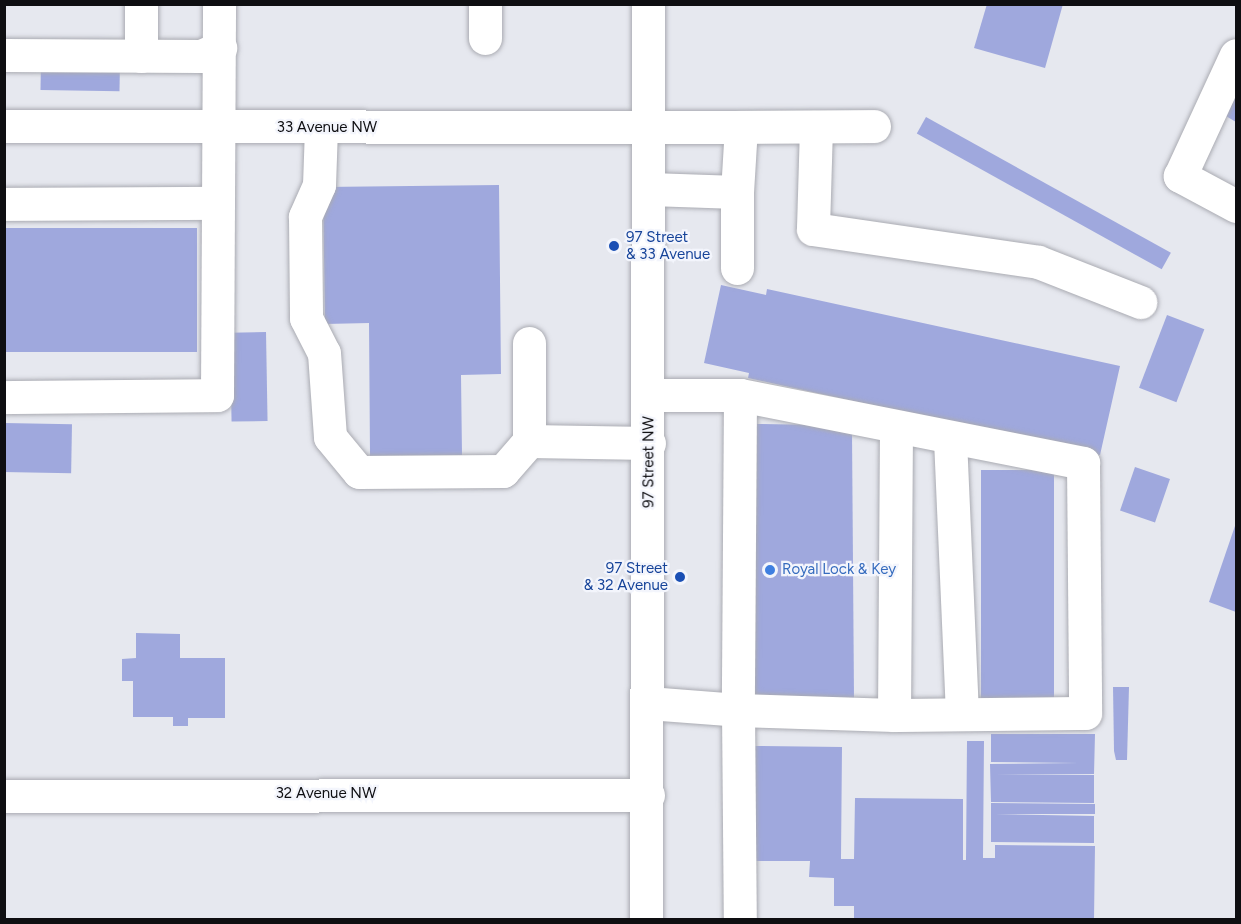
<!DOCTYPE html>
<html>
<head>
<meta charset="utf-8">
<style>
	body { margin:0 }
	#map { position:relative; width:1241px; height:924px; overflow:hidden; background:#e6e8ef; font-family:Figtree,sans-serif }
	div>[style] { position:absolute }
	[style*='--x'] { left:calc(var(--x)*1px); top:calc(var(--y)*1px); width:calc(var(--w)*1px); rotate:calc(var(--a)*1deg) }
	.building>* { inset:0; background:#9fa8dd; transform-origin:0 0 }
	.roads { filter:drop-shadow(0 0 2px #aaabb2) drop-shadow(0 0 2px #aaabb2) }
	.minor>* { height:33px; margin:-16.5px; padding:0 16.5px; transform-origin:16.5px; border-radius:16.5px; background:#fff }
	.dots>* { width:16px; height:16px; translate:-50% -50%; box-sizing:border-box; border:3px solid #f3f5fc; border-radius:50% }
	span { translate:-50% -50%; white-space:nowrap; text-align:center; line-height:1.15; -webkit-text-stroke:4.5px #f3f5fc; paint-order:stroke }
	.street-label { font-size:15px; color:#0e0e11 }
	.transit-label { font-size:15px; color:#164399 }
	.left { translate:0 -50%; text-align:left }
	.right { translate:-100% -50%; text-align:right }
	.shop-label { font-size:15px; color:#366cbe }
	.frame { position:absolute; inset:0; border:6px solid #0e0e11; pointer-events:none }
</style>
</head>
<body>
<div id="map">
	<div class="building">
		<i style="clip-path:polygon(987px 4px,1063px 4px,1045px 68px,974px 48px)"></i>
		<i style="left:41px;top:61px;width:79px;height:29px;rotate:1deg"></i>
		<i style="clip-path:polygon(1236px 70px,1236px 122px,1214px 109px)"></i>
		<i style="left:926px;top:117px;width:280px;height:19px;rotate:29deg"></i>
		<i style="clip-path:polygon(499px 185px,501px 374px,461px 375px,462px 455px,370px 456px,369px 323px,325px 324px,323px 187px)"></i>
		<i style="left:197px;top:228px;width:124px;height:193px;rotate:90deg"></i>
		<i style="clip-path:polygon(721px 285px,766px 295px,767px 289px,1120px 366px,1100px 455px,748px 378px,749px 373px,704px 363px)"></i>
		<i style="left:1167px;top:315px;width:40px;height:78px;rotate:21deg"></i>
		<i style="left:266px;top:332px;width:89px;height:36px;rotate:89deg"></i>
		<i style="left:4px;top:423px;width:68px;height:49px;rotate:1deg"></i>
		<i style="clip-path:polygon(757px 424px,819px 425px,852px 432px,854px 698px,755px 698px)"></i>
		<i style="left:1135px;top:467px;width:37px;height:46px;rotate:19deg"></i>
		<i style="left:1054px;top:470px;width:228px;height:73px;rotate:90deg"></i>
		<i style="clip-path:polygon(1236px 523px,1236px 612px,1209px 602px)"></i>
		<i style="clip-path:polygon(136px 633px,180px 634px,180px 658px,225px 658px,225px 718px,188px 718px,188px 726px,173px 726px,173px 717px,133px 717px,133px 681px,122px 681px,122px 659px,136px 658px)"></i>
		<i style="clip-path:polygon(1113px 687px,1129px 687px,1127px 760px,1116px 760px,1114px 751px)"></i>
		<i style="clip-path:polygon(991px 734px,1095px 734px,1094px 774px,995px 774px,1094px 775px,1094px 803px,991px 802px,990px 764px,1079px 763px,991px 762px)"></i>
		<i style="clip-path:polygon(967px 741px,984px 741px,983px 858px,995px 858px,995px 845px,1095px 846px,1094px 920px,854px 920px,854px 906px,834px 906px,834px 878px,809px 877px,810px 861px,752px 861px,754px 746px,842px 747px,841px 859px,854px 859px,855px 798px,963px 799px,963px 860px,966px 860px)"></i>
		<i style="clip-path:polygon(991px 803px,1095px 804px,1095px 814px,995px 814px,1094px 816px,1094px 843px,991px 842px)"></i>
	</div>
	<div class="roads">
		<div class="minor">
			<i style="--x:141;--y:4;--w:52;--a:90"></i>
			<i style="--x:485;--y:4;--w:34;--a:90"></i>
			<i style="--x:4;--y:55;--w:197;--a:0.3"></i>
			<i style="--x:201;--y:56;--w:21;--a:-23"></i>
			<i style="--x:4;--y:126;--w:737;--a:0.08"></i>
			<i style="--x:816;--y:127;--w:102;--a:91.7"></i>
			<i style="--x:813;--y:229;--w:227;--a:8.3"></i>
			<i style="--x:1038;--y:262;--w:110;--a:21.4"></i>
			<i style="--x:321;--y:128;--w:57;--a:92"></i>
			<i style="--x:319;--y:185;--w:35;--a:114"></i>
			<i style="--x:305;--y:217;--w:101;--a:89.4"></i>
			<i style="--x:306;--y:318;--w:39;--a:63"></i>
			<i style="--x:324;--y:353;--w:84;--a:85.9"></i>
			<i style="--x:330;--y:437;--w:45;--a:50.4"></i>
			<i style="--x:359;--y:472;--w:144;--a:-0.4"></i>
			<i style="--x:503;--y:471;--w:40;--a:-49"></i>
			<i style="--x:529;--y:441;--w:120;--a:1"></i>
			<i style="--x:650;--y:189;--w:87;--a:2"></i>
			<i style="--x:737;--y:192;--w:76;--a:90"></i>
			<i style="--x:737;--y:192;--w:65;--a:-86.5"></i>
			<i style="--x:741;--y:127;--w:133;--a:-0.4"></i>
			<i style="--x:4;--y:204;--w:212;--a:-0.3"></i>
			<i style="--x:1236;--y:206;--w:64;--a:-151.8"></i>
			<i style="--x:1180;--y:176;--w:133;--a:-65.2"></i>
			<i style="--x:649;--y:395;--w:91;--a:0"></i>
			<i style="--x:740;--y:395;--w:350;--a:11.2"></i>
			<i style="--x:1083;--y:463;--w:250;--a:89.5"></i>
			<i style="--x:1085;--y:713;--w:191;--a:179.4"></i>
			<i style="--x:894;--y:715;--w:286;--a:-89.6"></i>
			<i style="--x:740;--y:395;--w:315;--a:90.4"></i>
			<i style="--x:738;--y:710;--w:156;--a:1.8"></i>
			<i style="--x:4;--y:397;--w:213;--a:-0.5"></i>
			<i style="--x:217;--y:395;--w:391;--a:-89.7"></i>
			<i style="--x:950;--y:439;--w:275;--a:87.5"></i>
			<i style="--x:529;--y:441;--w:98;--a:-90"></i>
			<i style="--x:648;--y:703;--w:90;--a:4.4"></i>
			<i style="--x:738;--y:710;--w:210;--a:89.5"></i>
			<i style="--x:4;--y:796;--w:644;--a:-0.09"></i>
			<i style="--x:646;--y:920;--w:916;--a:-89.87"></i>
		</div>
	</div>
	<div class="dots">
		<i style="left:614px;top:246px;background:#1a4fb4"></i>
		<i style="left:770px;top:570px;background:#3f7fe0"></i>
		<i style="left:680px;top:577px;background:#1a4fb4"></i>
	</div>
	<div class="street-label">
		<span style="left:327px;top:128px">33 Avenue NW</span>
		<span style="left:649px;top:462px;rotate:-90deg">97 Street NW</span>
		<span style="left:326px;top:794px">32 Avenue NW</span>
	</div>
	<div class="transit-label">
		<span class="left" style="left:626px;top:246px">97 Street<br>&amp; 33 Avenue</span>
		<span class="right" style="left:668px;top:577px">97 Street<br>&amp; 32 Avenue</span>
	</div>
	<div class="shop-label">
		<span class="left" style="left:782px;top:570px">Royal Lock &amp; Key</span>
	</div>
	<div class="frame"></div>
</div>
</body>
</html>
